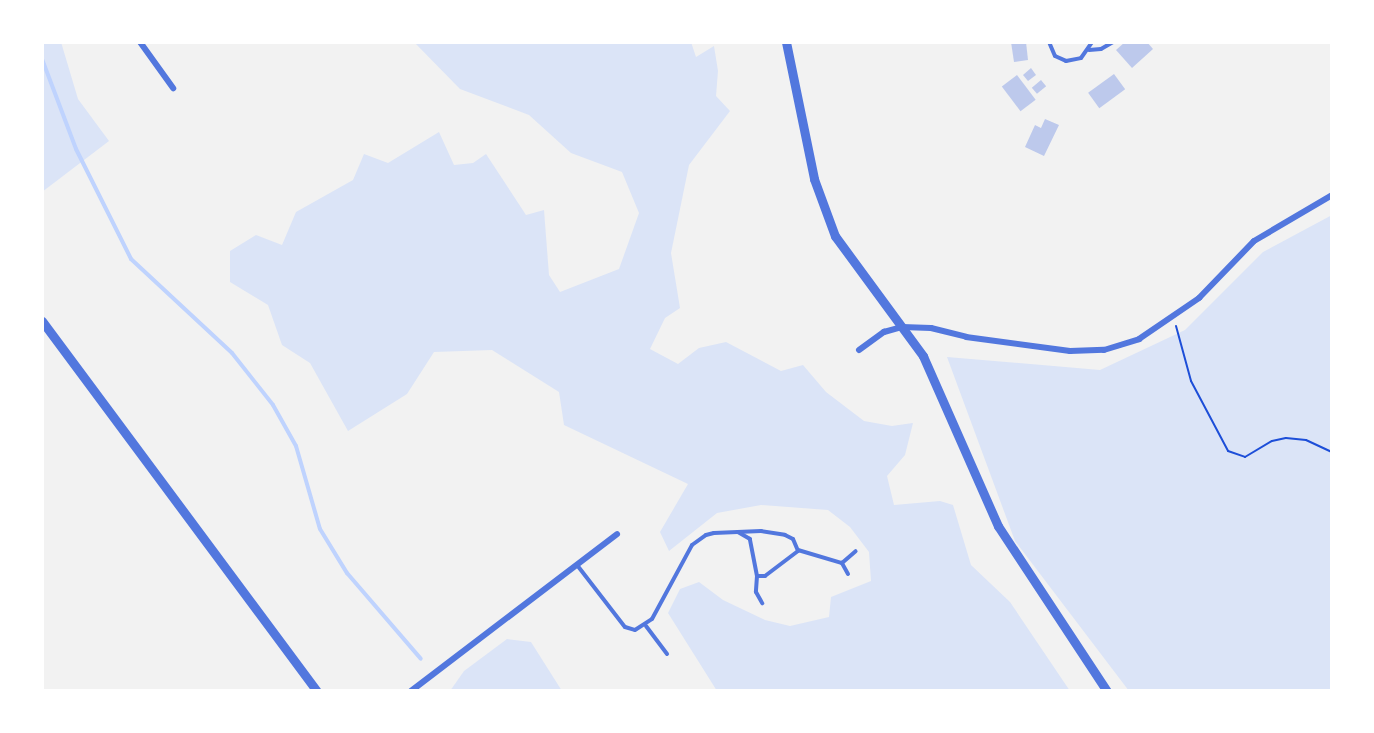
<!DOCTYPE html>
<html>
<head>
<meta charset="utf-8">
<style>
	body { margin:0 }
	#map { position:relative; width:1374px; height:733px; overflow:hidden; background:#f2f2f2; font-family:"Source Serif 4",serif }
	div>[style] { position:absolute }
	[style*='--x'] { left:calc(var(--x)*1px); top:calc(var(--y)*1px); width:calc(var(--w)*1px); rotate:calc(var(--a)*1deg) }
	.green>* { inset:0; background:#dbe4f7 }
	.stream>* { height:4px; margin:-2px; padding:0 2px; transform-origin:2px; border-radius:2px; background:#bfd3fe }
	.building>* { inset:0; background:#bdc9ec; transform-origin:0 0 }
	.path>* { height:2px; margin:-1px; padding:0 1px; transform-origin:1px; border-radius:1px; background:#1d4ed8 }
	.service>* { height:4px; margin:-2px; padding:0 2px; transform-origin:2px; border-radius:2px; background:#5277de }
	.minor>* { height:6px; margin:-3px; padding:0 3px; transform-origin:3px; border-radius:3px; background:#5277de }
	.tertiary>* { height:9px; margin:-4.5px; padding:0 4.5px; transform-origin:4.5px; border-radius:4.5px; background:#5277de }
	span { translate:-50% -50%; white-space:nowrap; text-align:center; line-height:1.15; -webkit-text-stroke:4.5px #fff; paint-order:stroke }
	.frame { position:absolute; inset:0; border:44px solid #fff; pointer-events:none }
</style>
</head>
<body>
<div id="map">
	<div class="green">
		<i style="clip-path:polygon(42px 42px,61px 42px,78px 99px,109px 141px,42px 192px)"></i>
		<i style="clip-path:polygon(414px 42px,691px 42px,696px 57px,714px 46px,718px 71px,716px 96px,730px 111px,689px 165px,671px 253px,680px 308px,665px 318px,650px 349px,678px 364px,699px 348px,726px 342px,781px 371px,803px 365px,826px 392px,864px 421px,892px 426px,913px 423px,905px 455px,887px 476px,894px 505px,940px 501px,953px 505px,971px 565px,1010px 602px,1070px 691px,717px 691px,668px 613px,680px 589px,699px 582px,723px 600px,765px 620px,790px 626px,829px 617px,831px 597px,871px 581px,869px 552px,850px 527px,828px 510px,761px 505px,717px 513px,669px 551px,660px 532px,688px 484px,564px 425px,559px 392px,492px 350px,434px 352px,407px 394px,348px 431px,310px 363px,282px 345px,268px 305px,230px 282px,230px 251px,256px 235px,282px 245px,296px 212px,353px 180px,364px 154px,388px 163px,439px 132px,454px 165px,473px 163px,486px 154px,526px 215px,544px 210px,549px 275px,560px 292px,619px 269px,639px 213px,622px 172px,571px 153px,529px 115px,460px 89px)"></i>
		<i style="clip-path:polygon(1332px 215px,1332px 691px,1129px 691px,1015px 541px,947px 357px,1100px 370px,1185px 330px,1263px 252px)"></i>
		<i style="clip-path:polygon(507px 639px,531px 642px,562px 691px,450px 691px,464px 671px)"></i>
	</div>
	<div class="stream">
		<i style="--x:42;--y:59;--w:96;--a:69.3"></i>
		<i style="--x:76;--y:149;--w:123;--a:63.4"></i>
		<i style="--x:131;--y:259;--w:138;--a:42.9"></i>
		<i style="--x:232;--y:353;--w:66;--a:51.7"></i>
		<i style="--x:273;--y:405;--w:47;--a:60.7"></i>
		<i style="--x:296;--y:446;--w:86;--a:73.9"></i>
		<i style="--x:320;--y:529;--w:52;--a:58.5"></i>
		<i style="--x:347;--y:573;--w:113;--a:49.3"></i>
	</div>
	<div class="building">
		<i style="clip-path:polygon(1011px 42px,1026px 42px,1028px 60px,1014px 62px)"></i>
		<i style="clip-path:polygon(1125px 42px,1147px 42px,1153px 49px,1132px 68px,1116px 50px)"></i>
		<i style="clip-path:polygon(1031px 68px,1036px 75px,1028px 81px,1023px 75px)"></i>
		<i style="left:1114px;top:74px;width:19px;height:32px;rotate:54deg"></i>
		<i style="left:1017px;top:75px;width:31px;height:19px;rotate:53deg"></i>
		<i style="left:1041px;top:80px;width:8px;height:12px;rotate:50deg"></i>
		<i style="clip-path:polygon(1045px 119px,1059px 125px,1044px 156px,1025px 147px,1035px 125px,1041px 128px)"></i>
	</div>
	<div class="path">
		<i style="--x:1176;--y:326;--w:57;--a:74.7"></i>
		<i style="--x:1191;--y:381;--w:79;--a:62.1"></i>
		<i style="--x:1228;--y:451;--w:18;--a:19"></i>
		<i style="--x:1245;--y:457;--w:31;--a:-31"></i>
		<i style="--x:1272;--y:441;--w:14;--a:-12"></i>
		<i style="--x:1286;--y:438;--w:20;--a:6"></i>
		<i style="--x:1306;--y:440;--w:29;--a:25"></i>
	</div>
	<div class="service">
		<i style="--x:1049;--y:42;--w:15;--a:67"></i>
		<i style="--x:1055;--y:56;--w:12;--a:24"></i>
		<i style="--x:1066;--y:61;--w:15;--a:-11"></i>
		<i style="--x:1081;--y:58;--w:19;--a:-55"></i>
		<i style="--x:1089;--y:50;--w:12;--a:-5"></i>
		<i style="--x:1101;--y:49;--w:14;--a:-30"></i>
		<i style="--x:798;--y:550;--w:46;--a:16.5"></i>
		<i style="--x:577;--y:565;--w:78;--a:52.3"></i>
		<i style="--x:625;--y:627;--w:10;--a:17"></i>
		<i style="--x:635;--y:630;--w:20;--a:-33"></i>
		<i style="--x:652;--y:619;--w:84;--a:-61.6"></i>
		<i style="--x:692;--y:545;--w:17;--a:-36"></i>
		<i style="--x:706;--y:535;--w:8;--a:-14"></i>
		<i style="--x:714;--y:533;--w:47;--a:-2.4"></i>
		<i style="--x:761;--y:531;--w:24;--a:9"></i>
		<i style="--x:785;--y:535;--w:9;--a:27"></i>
		<i style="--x:793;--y:539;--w:13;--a:67"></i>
		<i style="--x:798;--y:551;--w:41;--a:142.9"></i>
		<i style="--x:765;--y:576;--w:8;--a:180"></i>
		<i style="--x:757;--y:576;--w:38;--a:-101"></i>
		<i style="--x:750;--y:539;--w:14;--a:-150"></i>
		<i style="--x:848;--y:574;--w:13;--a:-119"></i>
		<i style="--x:842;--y:563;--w:18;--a:-41"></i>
		<i style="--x:757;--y:576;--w:16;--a:94"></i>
		<i style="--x:756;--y:592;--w:13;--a:61"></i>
		<i style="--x:646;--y:626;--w:35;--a:53"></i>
	</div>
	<div class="minor">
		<i style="--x:140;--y:42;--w:57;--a:54.3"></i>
		<i style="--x:859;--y:350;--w:31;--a:-36"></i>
		<i style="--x:884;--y:332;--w:19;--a:-16"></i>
		<i style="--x:902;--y:327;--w:29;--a:2"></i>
		<i style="--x:931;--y:328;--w:36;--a:14"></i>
		<i style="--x:966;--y:337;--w:105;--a:7.7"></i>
		<i style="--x:1070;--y:351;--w:34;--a:-2"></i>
		<i style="--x:1104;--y:350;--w:37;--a:-17"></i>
		<i style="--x:1139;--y:339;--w:73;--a:-34.3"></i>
		<i style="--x:1199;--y:298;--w:79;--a:-46"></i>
		<i style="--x:1254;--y:241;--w:91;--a:-30.5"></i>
		<i style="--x:411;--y:691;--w:259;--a:-37.3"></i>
	</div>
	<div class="tertiary">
		<i style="--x:786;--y:42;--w:140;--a:78.4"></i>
		<i style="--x:814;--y:179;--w:61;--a:69.8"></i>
		<i style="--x:835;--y:236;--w:149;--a:53.7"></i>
		<i style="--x:923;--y:356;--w:186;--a:66.2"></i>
		<i style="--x:998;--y:526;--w:198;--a:56.6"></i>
		<i style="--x:42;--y:321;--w:461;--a:53.4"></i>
	</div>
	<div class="frame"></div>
</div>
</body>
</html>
